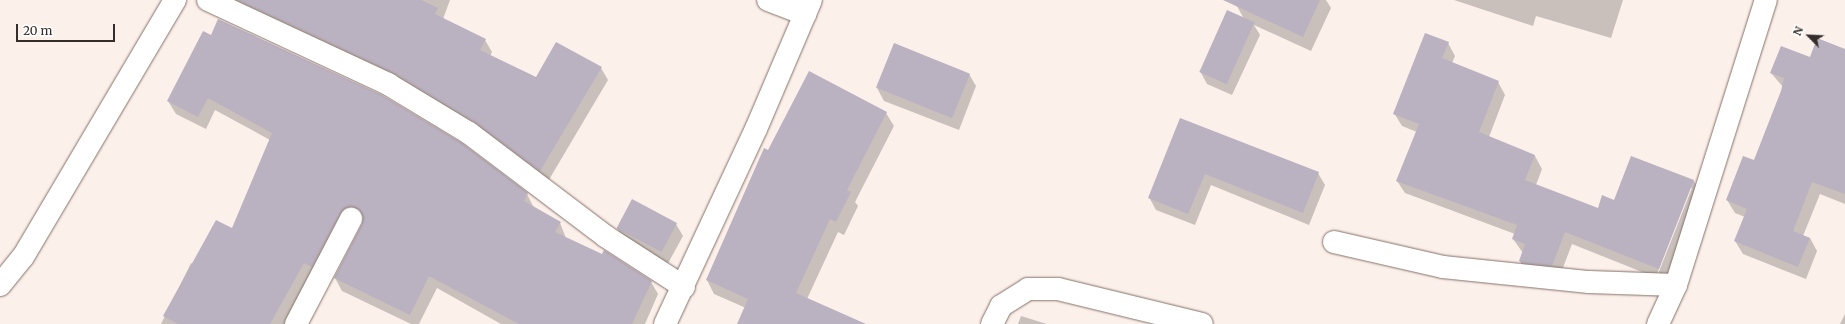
<!DOCTYPE html>
<html>
<head>
<meta charset="utf-8">
<style>
	body { margin:0 }
	#map { position:relative; width:1845px; height:324px; overflow:hidden; background:#fcf0ea; font-family:Merriweather,serif }
	div>[style] { position:absolute }
	[style*='--x'] { left:calc(var(--x)*1px); top:calc(var(--y)*1px); width:calc(var(--w)*1px); rotate:calc(var(--a)*1deg) }
	.shadow>* { inset:0; background:#0003 }
	.building>* { inset:0; background:#bab1c1; transform-origin:0 0 }
	.roads { filter:drop-shadow(0 0 1px #837169) drop-shadow(0 0 1px #837169) }
	.minor>* { height:22px; margin:-11px; padding:0 11px; transform-origin:11px; border-radius:11px; background:#fff }
	span { translate:-50% -50%; white-space:nowrap; text-align:center; line-height:1.15; -webkit-text-stroke:3px #fff; paint-order:stroke }
	.north { position:absolute; left:1789px; top:16px; width:40px; height:40px; -webkit-text-stroke:3px #fff; paint-order:stroke; rotate:294deg; font-size:11px; font-weight:700; line-height:16px; text-align:center; color:#342d29 }
	.north::after { content:''; display:block; margin:auto; width:14px; height:18px; background:#342d29; clip-path:polygon(50% 0,100% 100%,50% 72%,0 100%) }
	.scale { position:absolute; left:16px; top:24px; width:99px; height:18px; box-sizing:border-box; border:2px solid #342d29; border-top:0; padding-left:5px; font-size:12px; line-height:14px; white-space:nowrap; color:#342d29; -webkit-text-stroke:3px #fff; paint-order:stroke }
</style>
</head>
<body>
<div id="map">
	<div class="shadow">
		<i style="clip-path:polygon(232px 0,450px 0,443px 19px,485px 40px,492px 52px,490px 56px,537px 79px,601px 68px,608px 80px,547px 183px)"></i>
		<i style="clip-path:polygon(1240px 0,1326px 0,1331px 8px,1311px 51px,1254px 25px,1260px 35px,1232px 95px,1207px 84px,1200px 71px,1244px 19px,1237px 6px)"></i>
		<i style="clip-path:polygon(1454px 0,1623px 0,1611px 38px,1536px 16px,1533px 26px)"></i>
		<i style="clip-path:polygon(204px 32px,527px 194px,534px 208px,560px 223px,566px 238px,651px 282px,658px 294px,645px 324px,501px 324px,437px 288px,419px 324px,411px 324px,342px 291px,335px 278px,364px 220px,352px 220px,286px 324px,161px 324px,191px 263px,194px 265px,233px 230px,270px 140px,215px 110px,206px 129px,176px 114px,168px 101px)"></i>
		<i style="clip-path:polygon(evenodd,1448px 43px,1455px 56px,1452px 63px,1498px 82px,1505px 95px,1489px 137px,1535px 156px,1542px 169px,1536px 185px,1598px 209px,1615px 201px,1632px 157px,1694px 181px,1701px 194px,1667px 282px,1572px 244px,1559px 278px,1527px 274px,1520px 261px,1523px 253px,1513px 239px,1515px 234px,1405px 193px,1397px 181px,1417px 132px,1402px 126px,1394px 113px,1448px 43px,1690px 188px,1692px 188px,1658px 274px,1657px 274px,1690px 188px)"></i>
		<i style="clip-path:polygon(1845px 50px,1845px 204px,1820px 194px,1803px 236px,1810px 238px,1817px 251px,1806px 279px,1743px 254px,1735px 241px,1745px 217px,1735px 213px,1727px 200px,1754px 161px,1783px 87px,1771px 73px)"></i>
		<i style="clip-path:polygon(969px 74px,976px 86px,959px 130px,884px 101px,877px 88px)"></i>
		<i style="clip-path:polygon(886px 113px,894px 126px,855px 202px,858px 206px,844px 235px,838px 232px,807px 299px,859px 324px,738px 324px,746px 308px,714px 294px,707px 280px,765px 150px,769px 152px)"></i>
		<i style="clip-path:polygon(1181px 119px,1318px 173px,1325px 185px,1309px 225px,1211px 185px,1195px 225px,1156px 210px,1149px 197px)"></i>
		<i style="clip-path:polygon(676px 224px,683px 236px,666px 267px,624px 240px,617px 228px)"></i>
		<i style="clip-path:polygon(1845px 314px,1845px 324px,1840px 324px)"></i>
		<i style="clip-path:polygon(1021px 316px,1047px 324px,1018px 324px)"></i>
	</div>
	<div class="building">
		<i style="clip-path:polygon(238px 0,421px 0,438px 8px,435px 14px,486px 39px,480px 50px,536px 77px,556px 42px,602px 67px,540px 171px,475px 122px,394px 73px)"></i>
		<i style="clip-path:polygon(1223px 0,1320px 0,1303px 37px)"></i>
		<i style="left:1227px;top:10px;width:30px;height:68px;rotate:24deg"></i>
		<i style="clip-path:polygon(218px 19px,382px 95px,462px 143px,528px 193px,524px 201px,561px 222px,555px 232px,602px 254px,604px 250px,652px 281px,632px 324px,519px 324px,429px 276px,410px 315px,334px 278px,362px 224px,361px 212px,351px 207px,340px 213px,312px 267px,304px 263px,270px 324px,178px 324px,163px 316px,216px 220px,232px 228px,272px 133px,208px 98px,198px 117px,167px 101px,203px 31px,211px 35px)"></i>
		<i style="clip-path:polygon(1425px 33px,1449px 42px,1442px 58px,1499px 81px,1479px 132px,1535px 155px,1525px 180px,1598px 208px,1602px 195px,1614px 200px,1631px 156px,1694px 180px,1659px 269px,1565px 232px,1552px 266px,1522px 263px,1519px 261px,1525px 244px,1512px 239px,1517px 225px,1396px 181px,1419px 124px,1393px 114px)"></i>
		<i style="clip-path:polygon(1817px 38px,1845px 49px,1845px 194px,1812px 182px,1793px 231px,1810px 238px,1798px 267px,1734px 241px,1747px 209px,1726px 200px,1743px 156px,1754px 160px,1781px 91px,1784px 78px,1770px 73px,1781px 46px,1810px 57px)"></i>
		<i style="left:894px;top:43px;width:82px;height:48px;rotate:22deg"></i>
		<i style="clip-path:polygon(809px 71px,887px 112px,847px 190px,851px 192px,836px 222px,830px 219px,796px 293px,866px 324px,737px 324px,748px 299px,706px 280px,764px 148px,768px 150px)"></i>
		<i style="clip-path:polygon(1180px 118px,1319px 172px,1303px 213px,1205px 174px,1188px 214px,1148px 198px)"></i>
		<i style="left:632px;top:199px;width:51px;height:33px;rotate:28deg"></i>
	</div>
	<div class="roads">
		<div class="minor">
			<i style="--x:208;--y:0;--w:199;--a:25"></i>
			<i style="--x:388;--y:84;--w:95;--a:31.2"></i>
			<i style="--x:469;--y:133;--w:171;--a:37.1"></i>
			<i style="--x:605;--y:236;--w:94;--a:32.8"></i>
			<i style="--x:768;--y:0;--w:40;--a:21"></i>
			<i style="--x:1334;--y:242;--w:112;--a:12.9"></i>
			<i style="--x:1443;--y:267;--w:147;--a:5.9"></i>
			<i style="--x:1589;--y:282;--w:87;--a:2"></i>
			<i style="--x:0;--y:285;--w:36;--a:-51"></i>
			<i style="--x:23;--y:257;--w:299;--a:-59.4"></i>
			<i style="--x:296;--y:324;--w:119;--a:-62.4"></i>
			<i style="--x:665;--y:324;--w:215;--a:-65"></i>
			<i style="--x:756;--y:129;--w:140;--a:-66.9"></i>
			<i style="--x:992;--y:324;--w:20;--a:-63"></i>
			<i style="--x:1001;--y:306;--w:32;--a:-32"></i>
			<i style="--x:1028;--y:289;--w:30;--a:0"></i>
			<i style="--x:1058;--y:289;--w:148;--a:13.7"></i>
			<i style="--x:1658;--y:324;--w:43;--a:-65.2"></i>
			<i style="--x:1676;--y:285;--w:299;--a:-72.5"></i>
		</div>
	</div>
	<div class="north">N</div>
	<div class="scale">20 m</div>
</div>
</body>
</html>
